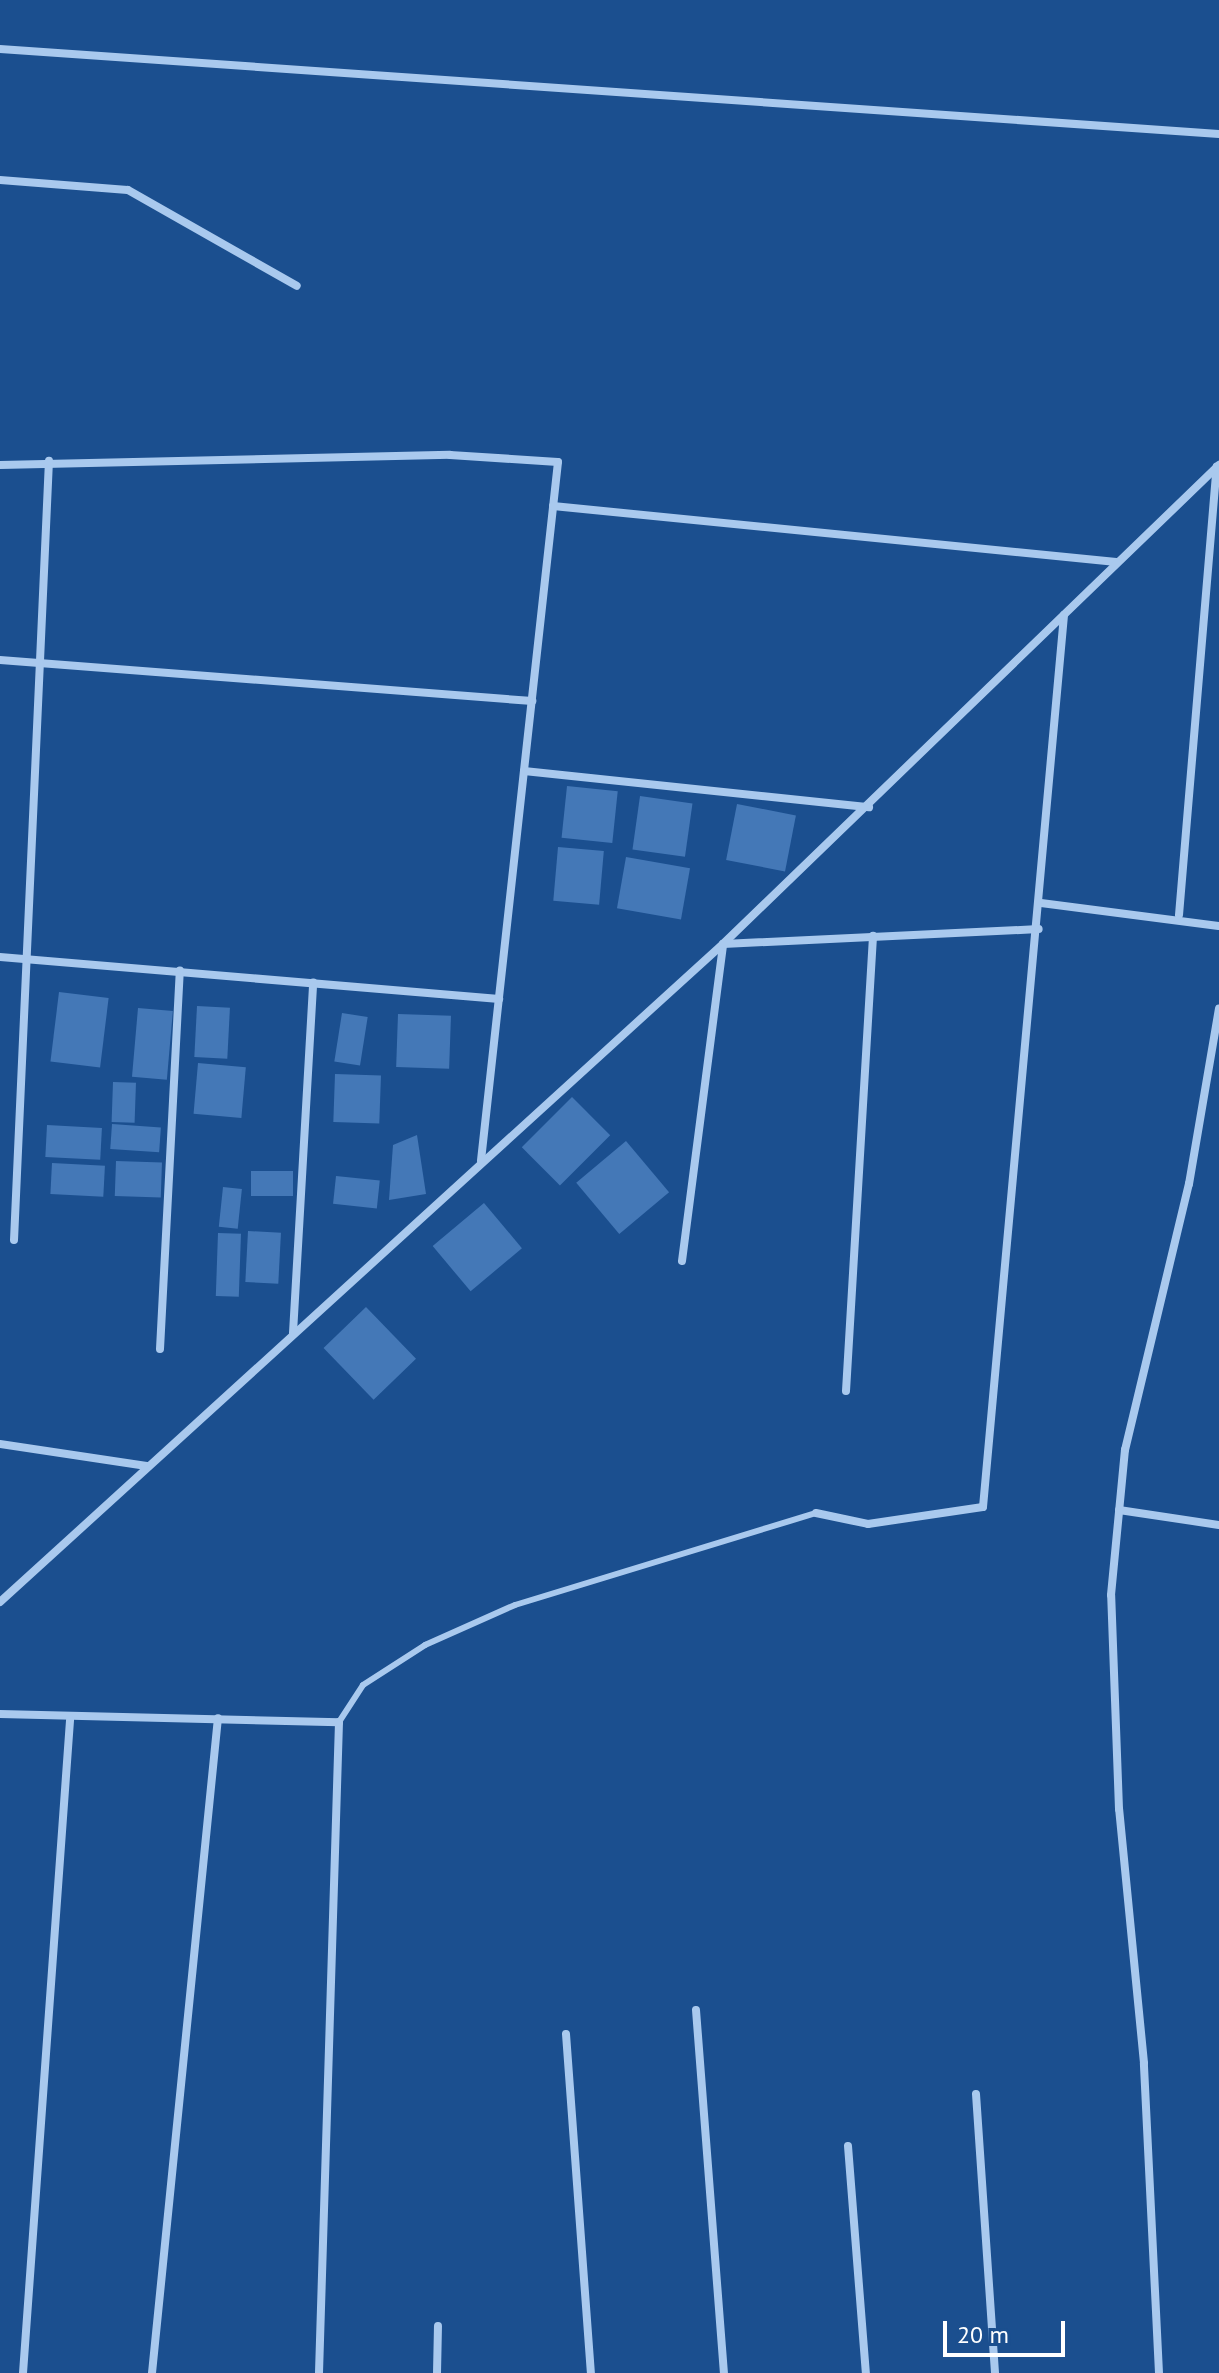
<!DOCTYPE html>
<html>
<head>
<meta charset="utf-8">
<style>
	body { margin:0 }
	#map { position:relative; width:1219px; height:2373px; overflow:hidden; background:#1b4f8f; font-family:"PT Sans",sans-serif }
	div>[style] { position:absolute }
	[style*='--x'] { left:calc(var(--x)*1px); top:calc(var(--y)*1px); width:calc(var(--w)*1px); rotate:calc(var(--a)*1deg) }
	.building>* { inset:0; background:#4478b7; transform-origin:0 0 }
	.lane>* { height:6px; margin:-3px; padding:0 3px; transform-origin:3px; border-radius:3px; background:#a9c9ee }
	.street>* { height:8px; margin:-4px; padding:0 4px; transform-origin:4px; border-radius:4px; background:#a9c9ee }
	span { translate:-50% -50%; white-space:nowrap; text-align:center; line-height:1.15; -webkit-text-stroke:6px #1b4f8f; paint-order:stroke }
	.scale { position:absolute; left:943px; top:2321px; width:122px; height:36px; box-sizing:border-box; border:4px solid #fff; border-top:0; padding-left:10px; font-size:24px; line-height:28px; white-space:nowrap; color:#fff; -webkit-text-stroke:6px #1b4f8f; paint-order:stroke }
</style>
</head>
<body>
<div id="map">
	<div class="building">
		<i style="left:567px;top:786px;width:51px;height:52px;rotate:6deg"></i>
		<i style="left:640px;top:796px;width:53px;height:54px;rotate:8deg"></i>
		<i style="left:737px;top:804px;width:60px;height:57px;rotate:11deg"></i>
		<i style="left:558px;top:847px;width:46px;height:54px;rotate:5deg"></i>
		<i style="left:626px;top:857px;width:65px;height:52px;rotate:10deg"></i>
		<i style="left:59px;top:992px;width:50px;height:70px;rotate:7deg"></i>
		<i style="left:197px;top:1006px;width:33px;height:51px;rotate:3deg"></i>
		<i style="left:138px;top:1008px;width:35px;height:69px;rotate:5deg"></i>
		<i style="left:342px;top:1013px;width:26px;height:49px;rotate:9deg"></i>
		<i style="left:398px;top:1014px;width:53px;height:53px;rotate:2deg"></i>
		<i style="left:198px;top:1063px;width:48px;height:51px;rotate:5deg"></i>
		<i style="left:335px;top:1074px;width:46px;height:48px;rotate:2deg"></i>
		<i style="left:113px;top:1082px;width:23px;height:40px;rotate:2deg"></i>
		<i style="left:572px;top:1097px;width:54px;height:71px;rotate:45deg"></i>
		<i style="left:112px;top:1124px;width:49px;height:25px;rotate:4deg"></i>
		<i style="left:47px;top:1125px;width:55px;height:32px;rotate:3deg"></i>
		<i style="clip-path:polygon(417px 1135px,426px 1194px,389px 1200px,393px 1145px)"></i>
		<i style="left:626px;top:1141px;width:67px;height:65px;rotate:50deg"></i>
		<i style="left:116px;top:1161px;width:46px;height:35px;rotate:2deg"></i>
		<i style="left:52px;top:1163px;width:53px;height:31px;rotate:3deg"></i>
		<i style="left:251px;top:1171px;width:42px;height:25px"></i>
		<i style="left:336px;top:1176px;width:44px;height:28px;rotate:6deg"></i>
		<i style="left:223px;top:1187px;width:19px;height:40px;rotate:6deg"></i>
		<i style="left:484px;top:1203px;width:59px;height:67px;rotate:50deg"></i>
		<i style="left:248px;top:1231px;width:33px;height:51px;rotate:3deg"></i>
		<i style="left:218px;top:1233px;width:23px;height:63px;rotate:2deg"></i>
		<i style="left:366px;top:1307px;width:72px;height:59px;rotate:46deg"></i>
	</div>
	<div class="lane">
		<i style="--x:339;--y:1722;--w:44;--a:-57"></i>
		<i style="--x:363;--y:1685;--w:74;--a:-32.8"></i>
		<i style="--x:425;--y:1645;--w:98;--a:-24"></i>
		<i style="--x:515;--y:1605;--w:315;--a:-17"></i>
	</div>
	<div class="street">
		<i style="--x:0;--y:49;--w:1222;--a:3.99"></i>
		<i style="--x:0;--y:180;--w:128;--a:4.5"></i>
		<i style="--x:128;--y:190;--w:194;--a:29.6"></i>
		<i style="--x:0;--y:465;--w:450;--a:-1.3"></i>
		<i style="--x:450;--y:455;--w:108;--a:3.7"></i>
		<i style="--x:558;--y:462;--w:703;--a:96.29"></i>
		<i style="--x:553;--y:506;--w:566;--a:5.68"></i>
		<i style="--x:0;--y:660;--w:534;--a:4.41"></i>
		<i style="--x:524;--y:771;--w:347;--a:6"></i>
		<i style="--x:1041;--y:903;--w:179;--a:7.4"></i>
		<i style="--x:1179;--y:915;--w:450;--a:-85.2"></i>
		<i style="--x:0;--y:957;--w:501;--a:4.81"></i>
		<i style="--x:14;--y:1240;--w:780;--a:-87.43"></i>
		<i style="--x:682;--y:1261;--w:320;--a:-82.6"></i>
		<i style="--x:723;--y:944;--w:316;--a:-2.7"></i>
		<i style="--x:293;--y:1333;--w:351;--a:-86.7"></i>
		<i style="--x:160;--y:1349;--w:379;--a:-87"></i>
		<i style="--x:846;--y:1391;--w:456;--a:-86.6"></i>
		<i style="--x:0;--y:1444;--w:150;--a:8.5"></i>
		<i style="--x:1119;--y:1510;--w:101;--a:8.5"></i>
		<i style="--x:816;--y:1513;--w:53;--a:11.9"></i>
		<i style="--x:868;--y:1524;--w:116;--a:-8.4"></i>
		<i style="--x:983;--y:1507;--w:896;--a:-84.81"></i>
		<i style="--x:0;--y:1602;--w:978;--a:-42.31"></i>
		<i style="--x:723;--y:944;--w:690;--a:-44"></i>
		<i style="--x:0;--y:1714;--w:339;--a:1.4"></i>
		<i style="--x:339;--y:1722;--w:651;--a:91.76"></i>
		<i style="--x:696;--y:2010;--w:364;--a:85.6"></i>
		<i style="--x:566;--y:2034;--w:340;--a:85.8"></i>
		<i style="--x:976;--y:2094;--w:280;--a:86.1"></i>
		<i style="--x:848;--y:2146;--w:228;--a:85.5"></i>
		<i style="--x:23;--y:2373;--w:655;--a:-85.88"></i>
		<i style="--x:152;--y:2373;--w:658;--a:-84.25"></i>
		<i style="--x:437;--y:2373;--w:47;--a:-88.8"></i>
		<i style="--x:1159;--y:2373;--w:310;--a:-92.8"></i>
		<i style="--x:1144;--y:2063;--w:255;--a:-95.6"></i>
		<i style="--x:1119;--y:1809;--w:214;--a:-92.1"></i>
		<i style="--x:1111;--y:1595;--w:146;--a:-84.5"></i>
		<i style="--x:1125;--y:1450;--w:274;--a:-76.5"></i>
		<i style="--x:1189;--y:1184;--w:178;--a:-80.3"></i>
	</div>
	<div class="scale">20 m</div>
</div>
</body>
</html>
